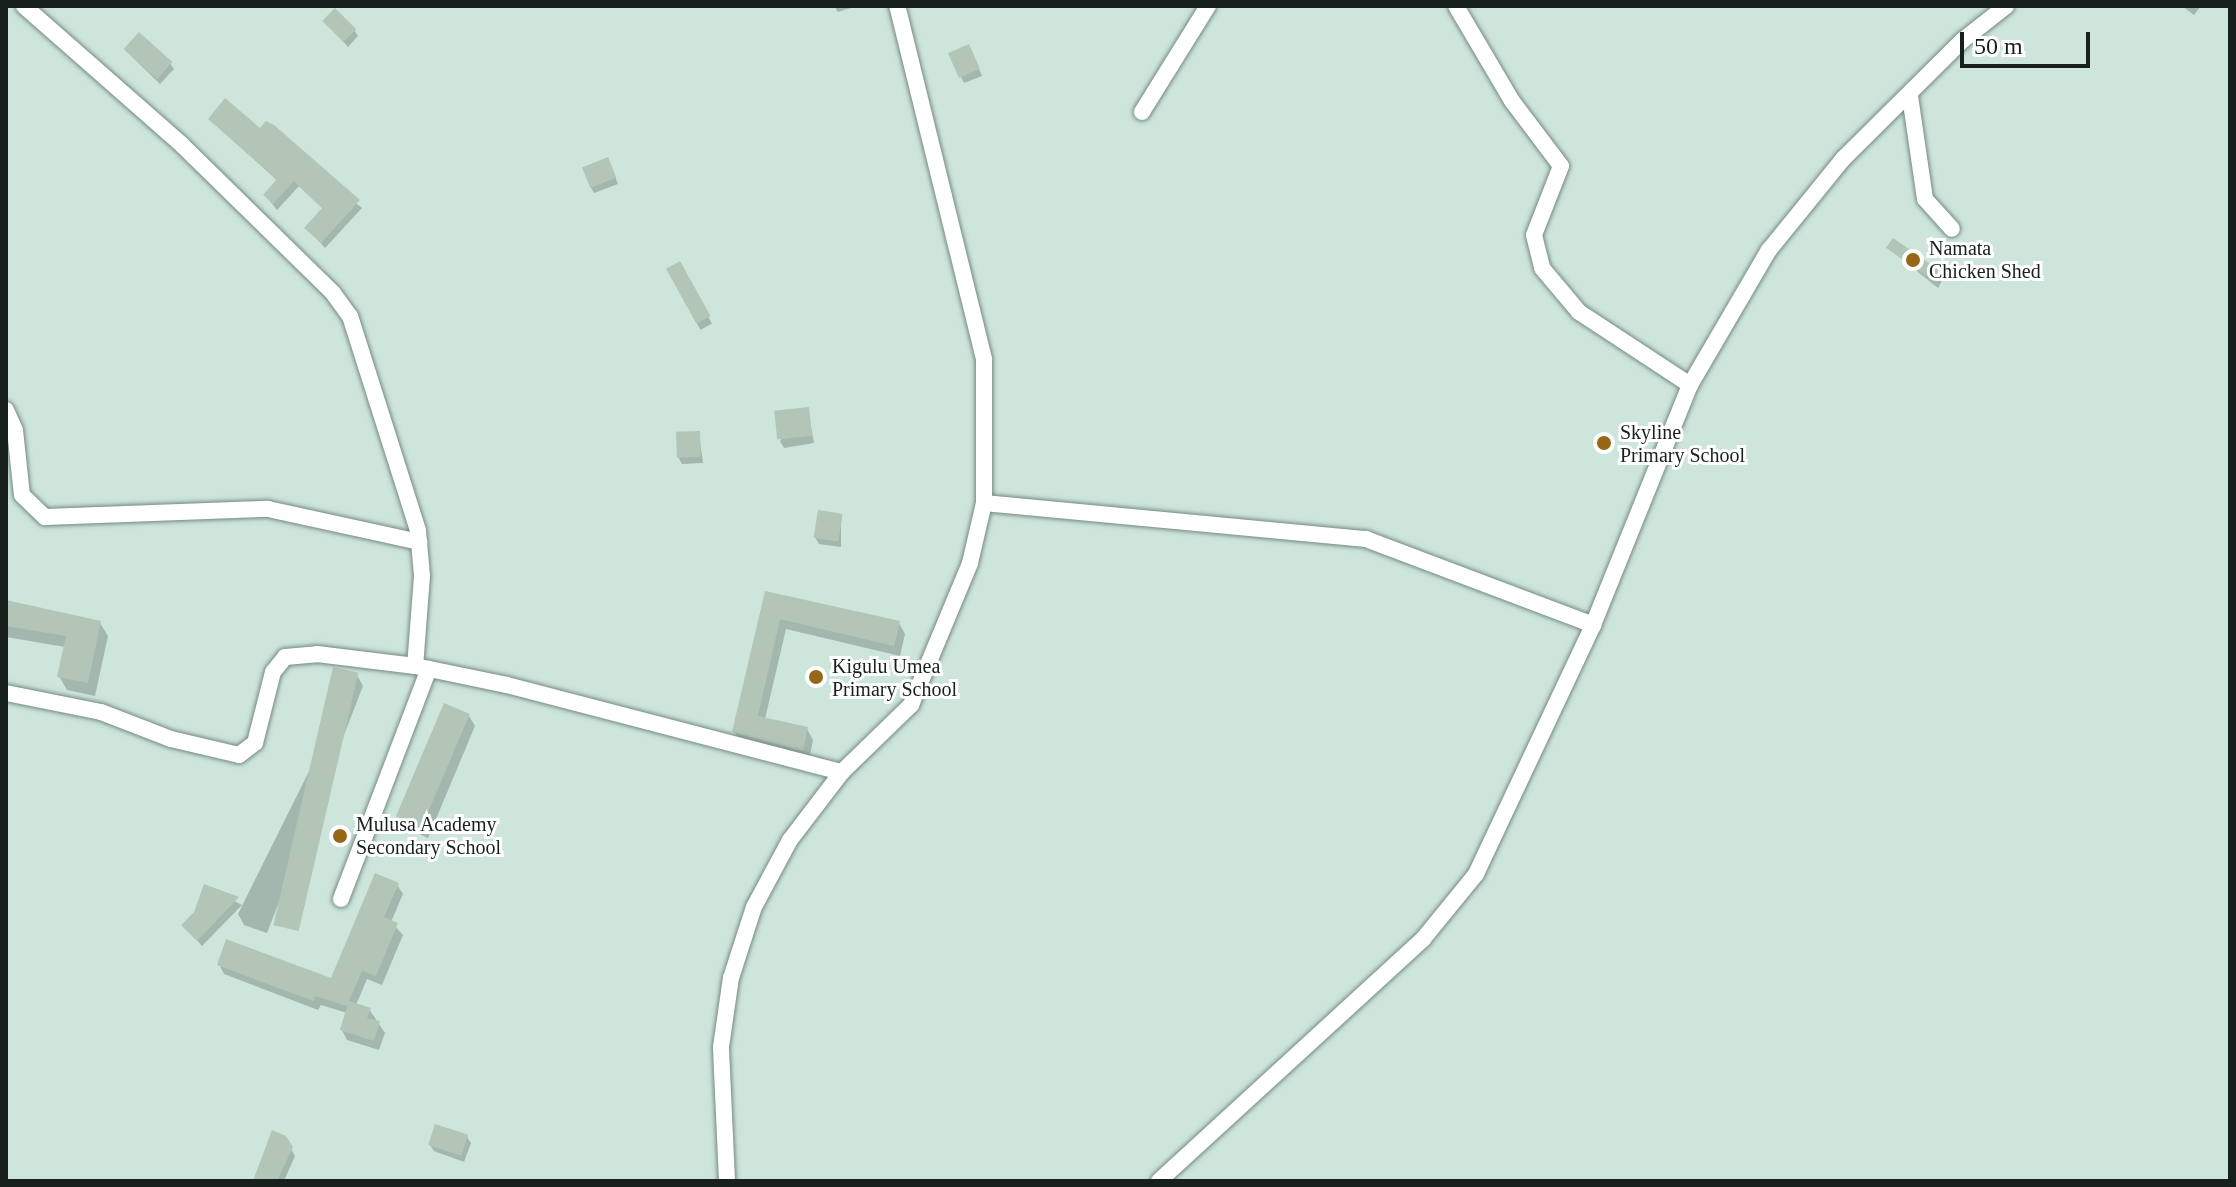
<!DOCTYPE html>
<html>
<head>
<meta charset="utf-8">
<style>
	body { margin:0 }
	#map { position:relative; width:2236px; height:1187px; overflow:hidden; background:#cde5db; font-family:Georgia,serif }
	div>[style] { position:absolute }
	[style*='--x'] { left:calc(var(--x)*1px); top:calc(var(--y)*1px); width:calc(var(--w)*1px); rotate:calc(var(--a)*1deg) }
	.shadow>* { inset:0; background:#0003; transform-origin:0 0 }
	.building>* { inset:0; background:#b3c5b6; transform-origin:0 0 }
	.roads { filter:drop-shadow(0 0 2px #758a82) drop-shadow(0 0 2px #758a82) }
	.minor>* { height:16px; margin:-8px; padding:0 8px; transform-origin:8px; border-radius:8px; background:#fff }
	.dots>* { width:22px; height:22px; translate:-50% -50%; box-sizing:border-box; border:4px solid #fff; border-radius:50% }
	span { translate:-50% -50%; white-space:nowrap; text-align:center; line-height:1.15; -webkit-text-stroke:6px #fff; paint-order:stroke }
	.poi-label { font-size:20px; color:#18201d }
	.left { translate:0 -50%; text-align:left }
	.frame { position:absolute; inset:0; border:8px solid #18201d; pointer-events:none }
	.scale { position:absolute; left:1960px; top:32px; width:130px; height:36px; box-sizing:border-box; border:4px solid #18201d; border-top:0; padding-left:10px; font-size:24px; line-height:28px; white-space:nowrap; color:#18201d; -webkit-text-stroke:6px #fff; paint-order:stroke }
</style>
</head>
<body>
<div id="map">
	<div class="shadow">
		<i style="clip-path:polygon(834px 6px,857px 6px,838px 12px)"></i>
		<i style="clip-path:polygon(2182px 6px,2201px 6px,2194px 15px)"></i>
		<i style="clip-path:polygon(325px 21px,354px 30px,358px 36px,348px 47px)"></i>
		<i style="clip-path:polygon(125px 50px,170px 63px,174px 69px,160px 84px)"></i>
		<i style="clip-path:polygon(972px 53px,982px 76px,964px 83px,961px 77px)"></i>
		<i style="clip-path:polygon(210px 120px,260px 131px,362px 208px,325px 248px,307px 228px,324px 210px,299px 186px,277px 210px,265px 195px,278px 181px)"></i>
		<i style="clip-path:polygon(611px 166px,618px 184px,594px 193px,590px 186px)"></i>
		<i style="clip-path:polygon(1888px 248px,1939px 272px,1943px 279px,1938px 288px)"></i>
		<i style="left:679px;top:264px;width:68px;height:13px;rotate:61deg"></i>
		<i style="clip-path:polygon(808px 409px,814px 443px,784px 448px,780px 441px)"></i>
		<i style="clip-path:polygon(699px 433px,703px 463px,682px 464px,678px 457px)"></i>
		<i style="clip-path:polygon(841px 515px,841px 547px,819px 544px,815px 537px)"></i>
		<i style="clip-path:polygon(767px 594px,899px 623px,905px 634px,900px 656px,786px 629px,765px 719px,807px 729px,813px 740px,809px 760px,740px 742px,734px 731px)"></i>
		<i style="clip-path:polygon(6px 602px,100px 623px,108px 636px,95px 696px,67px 690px,59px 676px,65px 647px,6px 637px)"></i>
		<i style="clip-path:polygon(357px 675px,363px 686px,267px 933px,244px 925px,238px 914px)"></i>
		<i style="clip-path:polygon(469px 716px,475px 726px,428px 838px,405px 828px,399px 817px)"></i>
		<i style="clip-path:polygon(397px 885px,403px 894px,391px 922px,403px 935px,382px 985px,367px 979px,356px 1005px,369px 1009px,385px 1033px,379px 1050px,347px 1040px,342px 1030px,347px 1013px,321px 1005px,318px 1010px,224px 974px,219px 964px,332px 981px)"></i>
		<i style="clip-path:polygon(205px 886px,242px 905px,202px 946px,183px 925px,195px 913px)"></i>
		<i style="clip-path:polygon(284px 1137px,295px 1156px,284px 1181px,255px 1181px)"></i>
		<i style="clip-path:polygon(467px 1137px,471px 1143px,464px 1162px,434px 1151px,430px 1145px)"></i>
	</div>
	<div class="building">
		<i style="left:335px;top:8px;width:30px;height:18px;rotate:45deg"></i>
		<i style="left:139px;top:32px;width:45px;height:23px;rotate:42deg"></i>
		<i style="left:969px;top:44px;width:27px;height:23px;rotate:66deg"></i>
		<i style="clip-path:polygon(225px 98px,260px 128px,266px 121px,274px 125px,360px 200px,321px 243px,304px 228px,322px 208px,294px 181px,273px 204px,263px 195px,277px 179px,208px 119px)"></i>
		<i style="left:608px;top:157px;width:22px;height:28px;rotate:68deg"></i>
		<i style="left:1893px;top:238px;width:58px;height:12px;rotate:35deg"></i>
		<i style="left:680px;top:261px;width:63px;height:16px;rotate:61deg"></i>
		<i style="left:809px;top:407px;width:29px;height:35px;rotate:84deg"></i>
		<i style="left:700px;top:431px;width:26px;height:24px;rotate:88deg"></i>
		<i style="left:818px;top:510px;width:25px;height:28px;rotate:9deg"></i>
		<i style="clip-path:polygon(765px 591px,900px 621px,894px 646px,780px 619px,758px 716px,808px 727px,803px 751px,732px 732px)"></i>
		<i style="clip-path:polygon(6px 600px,101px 621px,88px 683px,57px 677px,66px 636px,6px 626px)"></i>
		<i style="left:333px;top:667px;width:26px;height:265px;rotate:13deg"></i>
		<i style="left:444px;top:703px;width:28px;height:123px;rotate:23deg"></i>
		<i style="clip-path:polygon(375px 873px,399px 883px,384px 917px,398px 923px,376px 976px,362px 971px,349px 1001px,371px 1008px,367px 1018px,380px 1021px,374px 1041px,340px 1030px,347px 1006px,315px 996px,313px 1001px,217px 965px,226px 939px,331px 978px)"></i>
		<i style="clip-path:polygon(204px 884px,239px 897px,197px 941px,181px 925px,194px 912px)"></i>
		<i style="left:435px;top:1124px;width:35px;height:22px;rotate:18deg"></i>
		<i style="clip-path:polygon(272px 1130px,286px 1136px,293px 1147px,277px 1181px,253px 1181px)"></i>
	</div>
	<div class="roads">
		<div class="minor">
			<i style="--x:24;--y:6;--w:210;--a:41.3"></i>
			<i style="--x:182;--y:145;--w:211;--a:44.4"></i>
			<i style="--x:333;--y:293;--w:29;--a:54"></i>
			<i style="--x:350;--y:316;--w:225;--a:72.4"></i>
			<i style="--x:418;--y:531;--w:45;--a:84.9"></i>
			<i style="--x:422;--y:576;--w:90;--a:94.4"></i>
			<i style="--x:1456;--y:6;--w:110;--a:59.5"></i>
			<i style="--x:1512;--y:101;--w:81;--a:53"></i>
			<i style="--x:1561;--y:166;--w:74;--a:111.4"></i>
			<i style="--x:1534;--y:235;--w:34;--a:76"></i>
			<i style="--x:1542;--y:268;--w:57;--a:49.9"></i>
			<i style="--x:1579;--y:312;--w:133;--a:33.3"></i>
			<i style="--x:1910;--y:96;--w:104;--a:81.7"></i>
			<i style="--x:1925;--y:199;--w:40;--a:48"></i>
			<i style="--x:1142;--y:112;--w:125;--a:-58.1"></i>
			<i style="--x:6;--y:410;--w:22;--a:66"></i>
			<i style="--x:15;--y:430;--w:65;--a:83.9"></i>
			<i style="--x:22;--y:495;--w:32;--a:44"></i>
			<i style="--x:45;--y:517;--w:223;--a:-2.1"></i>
			<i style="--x:268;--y:509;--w:155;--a:12.3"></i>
			<i style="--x:984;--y:503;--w:384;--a:5.4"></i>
			<i style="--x:1366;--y:539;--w:243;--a:20.7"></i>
			<i style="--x:6;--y:693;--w:97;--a:11.3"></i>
			<i style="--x:101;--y:712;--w:75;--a:21.1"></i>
			<i style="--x:171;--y:739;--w:70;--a:13.2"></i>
			<i style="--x:239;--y:755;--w:20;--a:-37"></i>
			<i style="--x:255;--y:743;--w:73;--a:-75.8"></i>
			<i style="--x:273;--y:672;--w:19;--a:-51"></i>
			<i style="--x:285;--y:657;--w:32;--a:-5"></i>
			<i style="--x:317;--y:654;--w:99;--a:7"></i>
			<i style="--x:415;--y:666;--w:94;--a:11.7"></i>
			<i style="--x:507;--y:685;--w:346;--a:14.6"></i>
			<i style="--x:341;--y:899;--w:246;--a:-69.1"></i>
			<i style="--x:727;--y:1181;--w:134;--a:-92.6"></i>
			<i style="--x:721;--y:1047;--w:70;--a:-81.8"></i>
			<i style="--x:731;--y:978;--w:75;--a:-72.1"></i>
			<i style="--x:754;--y:907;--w:76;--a:-61.8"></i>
			<i style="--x:790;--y:840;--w:86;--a:-52.6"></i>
			<i style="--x:842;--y:772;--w:96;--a:-44.2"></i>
			<i style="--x:911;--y:705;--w:154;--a:-67.4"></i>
			<i style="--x:970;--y:563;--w:62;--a:-76.9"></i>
			<i style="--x:984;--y:503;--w:144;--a:-90"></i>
			<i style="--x:984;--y:359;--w:364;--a:-103.8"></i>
			<i style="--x:1159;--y:1181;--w:358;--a:-42.5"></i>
			<i style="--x:1423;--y:939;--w:84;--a:-50.8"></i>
			<i style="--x:1476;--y:874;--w:275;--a:-64.8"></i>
			<i style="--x:1593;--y:625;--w:259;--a:-68"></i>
			<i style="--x:1690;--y:385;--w:156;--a:-59.7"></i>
			<i style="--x:1769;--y:250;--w:117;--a:-50.9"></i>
			<i style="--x:1843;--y:159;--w:169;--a:-44.8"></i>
			<i style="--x:1963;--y:40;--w:55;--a:-38.3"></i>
		</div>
	</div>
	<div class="dots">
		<i style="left:1913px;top:260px;background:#966717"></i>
		<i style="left:1604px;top:443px;background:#966717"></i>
		<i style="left:816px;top:677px;background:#966717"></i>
		<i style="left:340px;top:836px;background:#966717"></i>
	</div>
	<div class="poi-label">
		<span class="left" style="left:1929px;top:260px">Namata<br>Chicken Shed</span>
		<span class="left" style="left:1620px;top:444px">Skyline<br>Primary School</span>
		<span class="left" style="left:832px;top:678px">Kigulu Umea<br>Primary School</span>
		<span class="left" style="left:356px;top:836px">Mulusa Academy<br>Secondary School</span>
	</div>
	<div class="frame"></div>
	<div class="scale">50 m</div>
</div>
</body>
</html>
